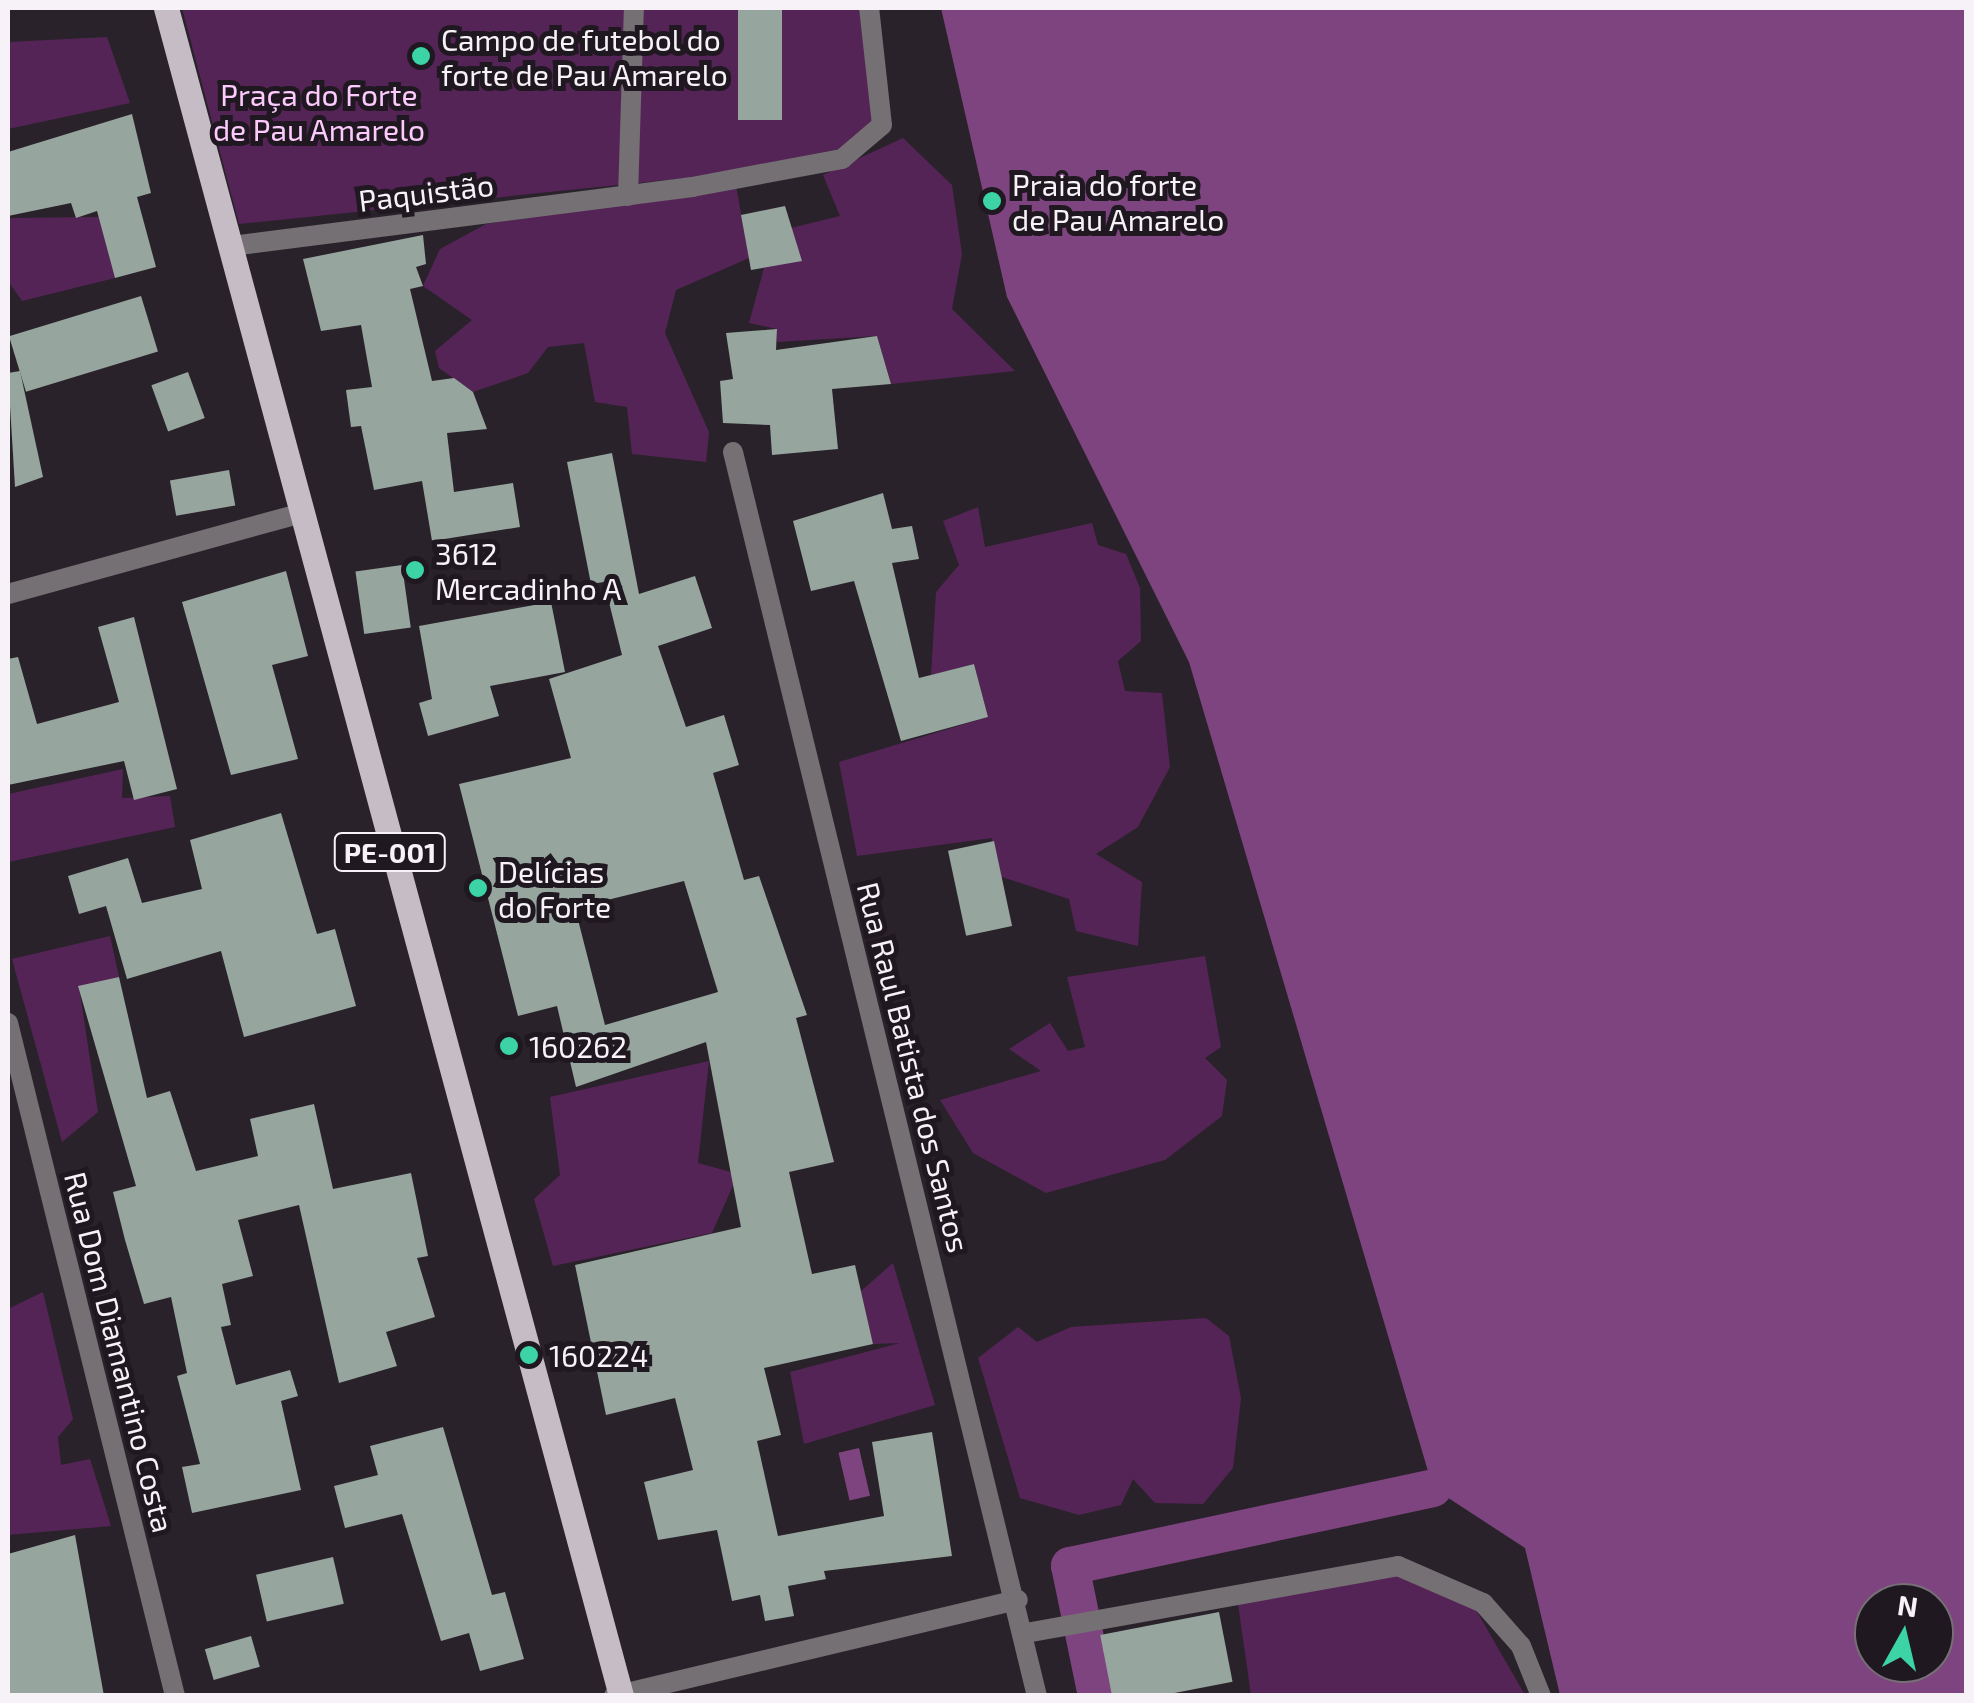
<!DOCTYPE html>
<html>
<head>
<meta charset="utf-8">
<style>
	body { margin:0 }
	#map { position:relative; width:1974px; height:1703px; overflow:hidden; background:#2a222a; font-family:"Exo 2",sans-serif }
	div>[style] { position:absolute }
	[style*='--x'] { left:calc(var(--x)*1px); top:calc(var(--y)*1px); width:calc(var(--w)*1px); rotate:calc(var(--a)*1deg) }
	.green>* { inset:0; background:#552456 }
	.water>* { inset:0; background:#7e447f; transform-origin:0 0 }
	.canal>* { height:38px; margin:-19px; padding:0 19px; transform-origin:19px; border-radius:19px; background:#7e447f }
	.building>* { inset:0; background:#96a59e; transform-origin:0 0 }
	.minor>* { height:20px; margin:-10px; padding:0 10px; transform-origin:10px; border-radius:10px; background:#747074 }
	.tertiary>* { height:20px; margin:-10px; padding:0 10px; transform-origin:10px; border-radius:10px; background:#747074 }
	.primary>* { height:25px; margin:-12.5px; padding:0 12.5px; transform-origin:12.5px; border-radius:12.5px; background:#c5bcc5 }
	.dots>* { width:28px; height:28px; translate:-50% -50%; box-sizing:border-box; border:5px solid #201820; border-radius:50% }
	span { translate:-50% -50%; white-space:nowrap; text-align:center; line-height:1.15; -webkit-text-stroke:10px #201820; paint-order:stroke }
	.shield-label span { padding:2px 8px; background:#201820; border:2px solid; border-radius:8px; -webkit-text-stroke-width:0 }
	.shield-label { font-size:28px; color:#f7f2f7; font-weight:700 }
	.poi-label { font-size:30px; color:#f7f2f7 }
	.left { translate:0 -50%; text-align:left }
	.park-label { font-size:30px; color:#fccafc }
	.street-label { font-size:30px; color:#f7f2f7 }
	.frame { position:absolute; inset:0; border:10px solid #f7f2f7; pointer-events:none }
	.north { position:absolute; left:1854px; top:1583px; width:100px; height:100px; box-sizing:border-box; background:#201820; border:2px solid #766f76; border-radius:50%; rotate:8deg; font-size:28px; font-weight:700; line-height:40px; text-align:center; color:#f7f2f7 }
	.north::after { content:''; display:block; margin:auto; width:35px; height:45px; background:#3cd4a4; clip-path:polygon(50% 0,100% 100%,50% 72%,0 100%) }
</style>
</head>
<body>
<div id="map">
	<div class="green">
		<i style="clip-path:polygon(182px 8px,869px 8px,887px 118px,867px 143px,716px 175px,239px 224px)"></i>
		<i style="clip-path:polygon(107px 37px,130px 103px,8px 129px,8px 42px)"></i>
		<i style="clip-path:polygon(903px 138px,952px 185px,962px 254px,952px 309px,1015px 371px,891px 384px,877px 336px,777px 342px,777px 329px,749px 323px,764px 268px,791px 228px,840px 216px,823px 175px)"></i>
		<i style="clip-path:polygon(736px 186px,749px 258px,676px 290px,665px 333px,709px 432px,706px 462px,632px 454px,627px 407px,595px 402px,584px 343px,548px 347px,528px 373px,473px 392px,439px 368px,435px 351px,472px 320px,423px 286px,440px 249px,486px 224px)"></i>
		<i style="clip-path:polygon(99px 217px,115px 278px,22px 301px,8px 281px,8px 218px)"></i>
		<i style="clip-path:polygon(978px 507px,985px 547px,1092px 523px,1098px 545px,1126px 554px,1140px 588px,1141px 641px,1118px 661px,1125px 691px,1162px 693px,1170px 767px,1138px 827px,1096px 854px,1142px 882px,1138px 946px,1076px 931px,1069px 899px,996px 875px,992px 838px,857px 856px,839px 762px,988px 717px,974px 664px,931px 675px,936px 592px,959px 565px,943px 521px)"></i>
		<i style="clip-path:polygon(123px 769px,122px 798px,170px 796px,175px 827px,8px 862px,8px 794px)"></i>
		<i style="clip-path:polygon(110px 936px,119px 977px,79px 987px,98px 1112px,62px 1142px,12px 959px)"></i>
		<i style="clip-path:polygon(1205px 956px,1221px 1047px,1205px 1058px,1227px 1080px,1222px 1116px,1165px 1160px,1046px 1193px,973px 1153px,940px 1100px,1041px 1071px,1009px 1049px,1050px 1023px,1068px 1051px,1085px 1047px,1067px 977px)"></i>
		<i style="clip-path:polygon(709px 1061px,698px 1163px,738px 1174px,712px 1233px,553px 1266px,534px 1199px,560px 1175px,550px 1097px)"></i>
		<i style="clip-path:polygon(893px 1263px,935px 1405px,804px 1444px,790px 1372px,900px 1343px,873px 1344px,861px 1291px)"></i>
		<i style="clip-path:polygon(43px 1292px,73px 1419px,58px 1437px,61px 1465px,90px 1459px,111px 1526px,8px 1535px,8px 1309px)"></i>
		<i style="clip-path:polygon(1206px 1318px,1229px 1336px,1241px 1398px,1233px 1468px,1203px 1504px,1155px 1503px,1133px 1479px,1121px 1505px,1079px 1515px,1020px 1498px,978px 1358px,1018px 1327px,1037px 1342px,1071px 1327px)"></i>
		<i style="clip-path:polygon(1399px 1573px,1476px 1610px,1525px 1695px,1251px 1695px,1237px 1597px)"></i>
	</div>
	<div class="water">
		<i style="clip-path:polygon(evenodd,941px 8px,1966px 8px,1966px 1695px,1560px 1695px,1525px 1548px,1433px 1488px,1189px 662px,1007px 297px,941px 8px,1874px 1603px,1934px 1603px,1934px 1663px,1874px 1663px,1874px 1603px)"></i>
		<i style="left:859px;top:1448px;width:49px;height:21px;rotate:77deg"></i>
	</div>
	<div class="canal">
		<i style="--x:1097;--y:1696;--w:133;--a:-101.7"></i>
		<i style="--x:1070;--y:1566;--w:371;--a:-12.1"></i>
	</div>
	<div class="building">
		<i style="left:738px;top:8px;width:44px;height:112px"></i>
		<i style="clip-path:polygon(132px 114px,151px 193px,137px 197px,156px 267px,115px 278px,97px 211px,76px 218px,71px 203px,8px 216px,8px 152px)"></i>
		<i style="clip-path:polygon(785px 206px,802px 261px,751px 270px,741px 215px)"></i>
		<i style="clip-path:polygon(423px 235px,426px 264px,416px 267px,423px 286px,410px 289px,432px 381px,454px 378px,473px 392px,487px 429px,447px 433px,454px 492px,513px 483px,520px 527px,432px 541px,422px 481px,374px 490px,361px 426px,351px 427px,346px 390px,372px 387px,361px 325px,321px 331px,303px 259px)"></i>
		<i style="left:141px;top:296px;width:58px;height:138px;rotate:73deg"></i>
		<i style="clip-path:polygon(777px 329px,776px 350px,877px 336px,891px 384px,832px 389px,838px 449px,772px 455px,770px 425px,723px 423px,720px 381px,733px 379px,726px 333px)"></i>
		<i style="clip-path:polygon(20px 371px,43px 477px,15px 487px,8px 373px)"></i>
		<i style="left:188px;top:372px;width:49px;height:39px;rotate:70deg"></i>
		<i style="clip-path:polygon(evenodd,612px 453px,639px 594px,695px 576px,712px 628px,658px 646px,686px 727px,724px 715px,739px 765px,713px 773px,744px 880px,759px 876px,807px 1015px,796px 1018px,834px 1162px,789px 1172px,812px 1274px,855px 1265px,873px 1344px,764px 1368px,781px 1435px,757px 1441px,778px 1536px,884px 1516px,872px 1442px,932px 1432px,952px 1556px,824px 1571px,826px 1579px,788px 1586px,794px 1616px,765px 1621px,760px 1595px,732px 1601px,717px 1530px,658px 1540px,644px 1482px,693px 1470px,675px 1398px,606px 1415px,575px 1265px,741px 1227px,706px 1042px,576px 1087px,557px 1006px,518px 1016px,459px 784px,571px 758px,549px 679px,622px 655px,604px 582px,591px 584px,567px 462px,612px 453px,684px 881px,718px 992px,605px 1025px,575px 908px,684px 881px)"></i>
		<i style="left:229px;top:470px;width:36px;height:60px;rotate:80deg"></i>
		<i style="clip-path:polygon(883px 493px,892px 529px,912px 526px,919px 559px,892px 563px,919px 678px,974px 664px,988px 717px,901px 741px,854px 581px,811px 591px,793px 521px)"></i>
		<i style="left:402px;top:565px;width:63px;height:47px;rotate:82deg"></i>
		<i style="clip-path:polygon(286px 571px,308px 656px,272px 665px,298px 759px,231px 775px,182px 602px)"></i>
		<i style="clip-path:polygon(551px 602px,565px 672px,490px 686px,499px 716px,428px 736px,419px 703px,432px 699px,419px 626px)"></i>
		<i style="clip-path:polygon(134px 617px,177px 789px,134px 800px,124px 761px,8px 785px,8px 659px,18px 657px,37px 724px,119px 702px,98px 627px)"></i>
		<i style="clip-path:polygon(281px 813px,317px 934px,335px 929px,356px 1006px,244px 1037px,221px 951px,127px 979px,106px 906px,79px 914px,68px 876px,128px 858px,142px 903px,202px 889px,190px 840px)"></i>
		<i style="left:994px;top:841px;width:87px;height:47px;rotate:78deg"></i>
		<i style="clip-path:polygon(119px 977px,147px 1098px,170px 1091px,196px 1171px,258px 1156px,250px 1119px,314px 1104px,333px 1189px,411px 1173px,428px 1256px,417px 1258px,435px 1317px,386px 1332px,397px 1366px,339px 1383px,299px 1205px,238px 1220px,253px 1276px,222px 1284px,231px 1325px,221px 1327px,236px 1385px,290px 1370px,298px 1396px,281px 1401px,301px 1490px,192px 1513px,182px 1467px,200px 1464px,177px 1376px,187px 1373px,171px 1297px,144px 1304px,125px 1240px,113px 1192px,136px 1186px,78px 986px)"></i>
		<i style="clip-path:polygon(443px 1427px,492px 1595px,505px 1592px,524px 1659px,480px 1671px,469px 1633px,441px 1641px,402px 1514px,345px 1528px,334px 1486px,378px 1475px,370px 1446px)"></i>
		<i style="clip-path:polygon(75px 1535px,104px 1696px,8px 1696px,8px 1554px)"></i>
		<i style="left:333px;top:1557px;width:48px;height:79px;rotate:77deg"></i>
		<i style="left:1219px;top:1612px;width:71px;height:121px;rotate:79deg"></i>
		<i style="left:251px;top:1636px;width:32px;height:48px;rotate:74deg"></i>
	</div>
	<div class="minor">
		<i style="--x:628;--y:196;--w:188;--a:-88.2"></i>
		<i style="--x:232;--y:246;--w:464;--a:-7.3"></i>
		<i style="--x:692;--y:187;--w:153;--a:-10.6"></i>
		<i style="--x:842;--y:159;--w:52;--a:-40.4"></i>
		<i style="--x:882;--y:125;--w:118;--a:-96.3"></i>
		<i style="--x:733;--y:452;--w:1281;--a:76.27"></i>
		<i style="--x:8;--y:1023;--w:693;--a:76.06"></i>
		<i style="--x:1026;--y:1633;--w:378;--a:-10.2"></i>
		<i style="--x:1398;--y:1566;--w:93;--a:23.5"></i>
		<i style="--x:1483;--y:1603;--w:57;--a:48.5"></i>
		<i style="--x:1521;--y:1646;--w:54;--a:68.2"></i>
		<i style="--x:614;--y:1696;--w:415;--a:-13.4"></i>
	</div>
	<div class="tertiary">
		<i style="--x:8;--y:594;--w:301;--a:-15.4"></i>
	</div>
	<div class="primary">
		<i style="--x:166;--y:8;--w:1748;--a:74.91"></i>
	</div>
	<div class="dots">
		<i style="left:421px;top:56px;background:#3cd4a4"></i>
		<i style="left:992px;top:201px;background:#3cd4a4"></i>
		<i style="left:415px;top:570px;background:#3cd4a4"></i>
		<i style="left:478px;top:888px;background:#3cd4a4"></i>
		<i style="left:509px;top:1046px;background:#3cd4a4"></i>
		<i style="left:529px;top:1355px;background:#3cd4a4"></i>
	</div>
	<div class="shield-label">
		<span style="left:390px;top:852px">PE-001</span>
	</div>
	<div class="poi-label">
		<span class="left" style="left:441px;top:56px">Campo de futebol do<br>forte de Pau Amarelo</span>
		<span class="left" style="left:1012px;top:201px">Praia do forte<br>de Pau Amarelo</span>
		<span class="left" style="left:435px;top:570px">3612<br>Mercadinho A</span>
		<span class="left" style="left:498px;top:888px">Delícias<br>do Forte</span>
		<span class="left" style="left:529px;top:1046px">160262</span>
		<span class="left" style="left:549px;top:1355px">160224</span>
	</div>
	<div class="park-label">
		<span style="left:319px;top:111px">Praça do Forte<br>de Pau Amarelo</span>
	</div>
	<div class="street-label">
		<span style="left:426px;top:192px;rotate:-7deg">Paquistão</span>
		<span style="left:914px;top:1067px;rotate:76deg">Rua Raul Batista dos Santos</span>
		<span style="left:120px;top:1352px;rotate:76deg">Rua Dom Diamantino Costa</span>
	</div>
	<div class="frame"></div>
	<div class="north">N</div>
</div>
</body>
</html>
